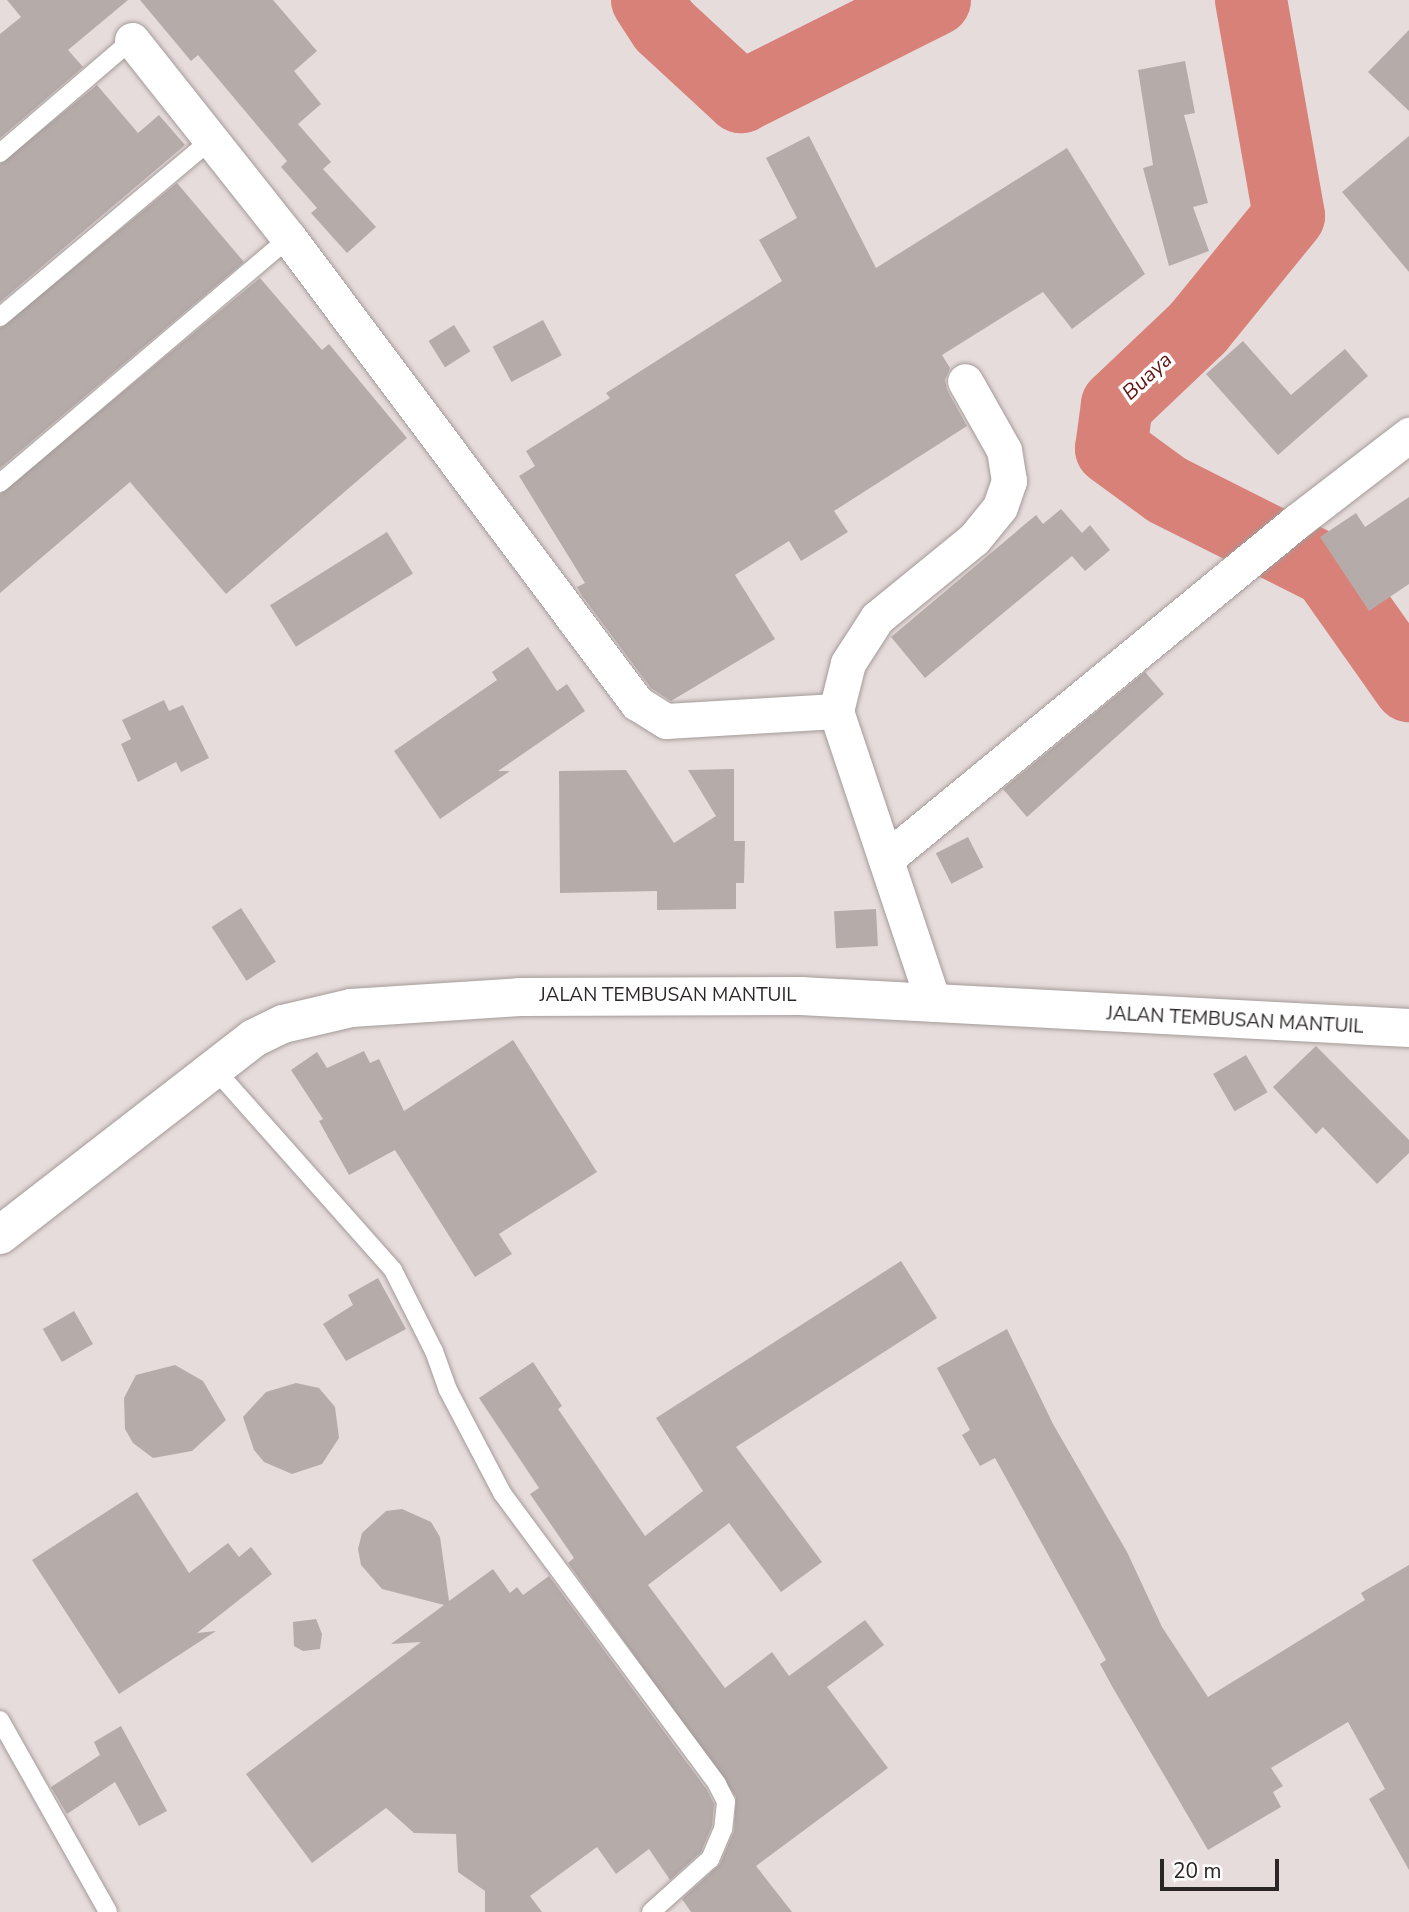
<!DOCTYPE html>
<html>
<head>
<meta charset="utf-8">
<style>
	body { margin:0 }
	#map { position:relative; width:1409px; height:1912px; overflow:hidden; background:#e6dcdb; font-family:"Nunito Sans",sans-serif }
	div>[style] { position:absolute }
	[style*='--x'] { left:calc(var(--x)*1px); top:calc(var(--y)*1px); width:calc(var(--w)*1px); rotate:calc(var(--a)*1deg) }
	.river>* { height:72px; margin:-36px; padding:0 36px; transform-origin:36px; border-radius:36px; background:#d88178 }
	.building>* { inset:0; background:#b5acaa; transform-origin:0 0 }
	.roads { filter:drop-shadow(0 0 2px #a49b99) drop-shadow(0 0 2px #a49b99) }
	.lane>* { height:18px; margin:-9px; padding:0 9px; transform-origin:9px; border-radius:9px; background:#fff }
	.street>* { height:35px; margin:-17.5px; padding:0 17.5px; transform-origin:17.5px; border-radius:17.5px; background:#fff }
	.secondary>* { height:38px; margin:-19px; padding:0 19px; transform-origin:19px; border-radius:19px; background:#fff }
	span { translate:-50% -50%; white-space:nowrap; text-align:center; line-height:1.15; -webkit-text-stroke:7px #fff; paint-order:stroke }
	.street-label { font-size:19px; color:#2a2626 }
	.water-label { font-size:21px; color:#611211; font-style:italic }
	.scale { position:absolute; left:1160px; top:1859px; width:119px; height:32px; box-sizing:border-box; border:4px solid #2a2626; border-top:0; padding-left:9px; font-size:21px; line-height:24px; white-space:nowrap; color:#2a2626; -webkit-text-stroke:5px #fff; paint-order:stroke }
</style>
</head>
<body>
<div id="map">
	<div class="river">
		<i style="--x:647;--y:0;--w:31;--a:57"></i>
		<i style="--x:664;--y:26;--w:105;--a:42.7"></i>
		<i style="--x:741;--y:97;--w:217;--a:-26.6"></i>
		<i style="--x:1251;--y:0;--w:219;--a:80"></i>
		<i style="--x:1289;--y:216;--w:144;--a:129.1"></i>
		<i style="--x:1198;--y:328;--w:112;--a:136.5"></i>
		<i style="--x:1117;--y:405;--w:44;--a:97.8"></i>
		<i style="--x:1111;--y:449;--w:69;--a:36.2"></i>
		<i style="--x:1167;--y:490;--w:180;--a:26.7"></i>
		<i style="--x:1328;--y:571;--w:141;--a:54.8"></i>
	</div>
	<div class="building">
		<i style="clip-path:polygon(7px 0,128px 0,68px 50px,83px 67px,0 138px,0 34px,21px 17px)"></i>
		<i style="clip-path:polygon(140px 0,273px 0,317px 51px,294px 71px,321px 104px,298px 124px,331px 162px,323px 169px,376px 227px,347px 253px,311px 213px,317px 208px,281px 167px,287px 161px,198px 55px,191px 61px)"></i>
		<i style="clip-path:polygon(1409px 30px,1409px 111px,1368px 72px)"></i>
		<i style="clip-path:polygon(1185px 61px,1195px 113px,1184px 115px,1208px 203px,1193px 207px,1209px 251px,1169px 266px,1143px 168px,1153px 165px,1138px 70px)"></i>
		<i style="clip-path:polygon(97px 85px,138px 133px,159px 115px,185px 145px,0 302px,0 164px)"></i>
		<i style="clip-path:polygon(809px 136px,876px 268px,1067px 148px,1145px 274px,1072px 329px,1043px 292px,942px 355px,950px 368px,945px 380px,947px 390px,967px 426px,834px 511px,848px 532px,801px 561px,789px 541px,735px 575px,775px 639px,671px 701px,651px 688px,583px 597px,577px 587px,585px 583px,519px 476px,535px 466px,526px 451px,610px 398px,606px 393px,782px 281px,759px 240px,797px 218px,766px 158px)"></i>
		<i style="clip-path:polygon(1409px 136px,1409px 272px,1342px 192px)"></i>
		<i style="clip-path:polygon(177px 183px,244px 262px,0 468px,0 328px)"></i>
		<i style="clip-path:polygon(260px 278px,322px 350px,329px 344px,407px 438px,226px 594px,130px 482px,0 593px,0 494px)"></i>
		<i style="left:543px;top:320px;width:40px;height:57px;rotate:62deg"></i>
		<i style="left:454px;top:325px;width:31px;height:30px;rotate:58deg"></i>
		<i style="clip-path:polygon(1243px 341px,1291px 395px,1345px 349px,1368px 376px,1278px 455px,1206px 374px)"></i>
		<i style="clip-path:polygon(1409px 497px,1409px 584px,1369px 611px,1320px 537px,1356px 513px,1365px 527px)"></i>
		<i style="clip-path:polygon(1061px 509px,1082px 533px,1090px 525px,1110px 550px,1085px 571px,1072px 556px,925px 678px,891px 637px,1036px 515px,1043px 524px)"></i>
		<i style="left:387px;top:532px;width:49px;height:138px;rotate:58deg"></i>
		<i style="clip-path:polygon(528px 647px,557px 691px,567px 684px,585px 711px,498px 771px,510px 771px,440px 819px,394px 751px,497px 680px,492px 672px)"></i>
		<i style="clip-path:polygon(1145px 672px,1164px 694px,1027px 817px,1003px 789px)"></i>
		<i style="clip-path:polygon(164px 700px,169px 711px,183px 705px,209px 758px,181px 772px,176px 762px,138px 782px,121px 744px,131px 739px,122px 720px)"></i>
		<i style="clip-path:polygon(734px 769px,734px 841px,745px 841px,744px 883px,736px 883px,736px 909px,657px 910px,657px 891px,560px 893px,559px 771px,626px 770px,674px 843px,716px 816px,688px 770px)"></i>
		<i style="left:968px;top:837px;width:34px;height:36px;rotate:63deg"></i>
		<i style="left:241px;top:908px;width:64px;height:35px;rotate:57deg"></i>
		<i style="left:876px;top:909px;width:37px;height:42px;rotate:87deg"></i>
		<i style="clip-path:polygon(513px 1040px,597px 1172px,499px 1234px,512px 1254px,475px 1277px,395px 1150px,349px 1175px,319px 1121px,323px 1119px,291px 1070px,317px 1052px,327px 1068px,364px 1051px,370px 1063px,379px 1059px,404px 1111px)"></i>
		<i style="clip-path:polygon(1316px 1046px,1409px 1140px,1409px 1153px,1377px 1184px,1323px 1127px,1316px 1134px,1273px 1087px)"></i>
		<i style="left:1246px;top:1055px;width:43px;height:38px;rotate:60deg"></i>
		<i style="clip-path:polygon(901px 1261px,937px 1318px,736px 1447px,822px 1562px,781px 1592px,729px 1523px,648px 1585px,725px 1688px,772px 1652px,789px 1676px,865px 1620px,884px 1645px,827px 1687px,888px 1768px,756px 1866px,792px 1912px,691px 1912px,682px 1899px,720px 1864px,734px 1831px,736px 1797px,568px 1563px,574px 1558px,530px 1494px,539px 1488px,479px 1398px,533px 1362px,562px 1406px,558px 1409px,645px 1536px,703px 1491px,656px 1418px)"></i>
		<i style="clip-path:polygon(378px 1278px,406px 1329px,346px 1361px,323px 1324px,353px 1305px,348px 1295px)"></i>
		<i style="left:74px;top:1311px;width:38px;height:36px;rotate:60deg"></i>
		<i style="clip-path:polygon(1007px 1329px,1053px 1424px,1127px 1552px,1162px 1627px,1208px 1697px,1365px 1600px,1361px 1593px,1409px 1565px,1409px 1870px,1369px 1799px,1385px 1789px,1348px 1722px,1271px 1768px,1283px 1786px,1273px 1792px,1281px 1807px,1208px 1850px,1113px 1688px,1100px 1664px,1106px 1660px,995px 1458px,980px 1466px,962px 1435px,970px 1430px,937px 1368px)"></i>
		<i style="clip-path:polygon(175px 1365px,203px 1381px,226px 1420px,192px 1451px,153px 1458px,133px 1443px,125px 1429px,124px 1398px,136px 1375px)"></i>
		<i style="clip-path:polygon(296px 1383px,319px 1388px,335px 1407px,339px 1438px,322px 1464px,292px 1474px,264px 1462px,254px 1450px,243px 1417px,266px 1392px)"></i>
		<i style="clip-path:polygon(137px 1492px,189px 1573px,228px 1543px,239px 1557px,251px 1547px,272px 1574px,197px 1633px,216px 1631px,119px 1694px,32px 1560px)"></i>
		<i style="clip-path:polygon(402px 1509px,431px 1522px,440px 1537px,449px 1601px,493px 1569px,510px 1593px,517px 1587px,523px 1595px,549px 1576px,707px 1790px,714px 1804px,712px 1826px,701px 1852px,670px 1880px,649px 1849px,616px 1874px,597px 1847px,530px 1896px,542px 1912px,485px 1912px,485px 1891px,458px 1872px,456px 1834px,414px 1833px,386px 1808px,312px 1863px,246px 1774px,421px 1642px,391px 1644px,444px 1605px,382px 1589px,361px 1565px,358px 1549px,362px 1533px,386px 1511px)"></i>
		<i style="clip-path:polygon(316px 1619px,322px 1634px,320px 1649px,303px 1651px,294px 1646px,293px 1622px)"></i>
		<i style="clip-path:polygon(121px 1726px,167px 1811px,139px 1826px,115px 1782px,67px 1814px,51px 1787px,100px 1755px,94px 1742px)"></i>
	</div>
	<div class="roads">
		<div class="lane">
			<i style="--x:0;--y:153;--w:174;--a:-40.6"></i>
			<i style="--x:0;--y:317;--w:277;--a:-40"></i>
			<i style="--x:0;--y:483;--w:379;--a:-40.3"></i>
			<i style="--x:212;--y:1066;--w:273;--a:48.4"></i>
			<i style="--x:393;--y:1270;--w:91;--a:63.2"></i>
			<i style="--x:434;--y:1351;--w:41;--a:70.3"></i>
			<i style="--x:448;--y:1390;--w:116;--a:62.3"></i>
			<i style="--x:502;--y:1493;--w:362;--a:53.5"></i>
			<i style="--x:717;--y:1784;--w:20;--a:63"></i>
			<i style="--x:726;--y:1802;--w:27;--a:96"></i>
			<i style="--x:723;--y:1829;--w:33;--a:113"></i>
			<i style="--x:710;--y:1859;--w:79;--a:138.1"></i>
			<i style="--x:0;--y:1720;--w:220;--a:60.6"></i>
		</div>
		<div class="street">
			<i style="--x:132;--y:40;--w:253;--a:51.6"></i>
			<i style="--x:289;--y:238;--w:581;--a:53.19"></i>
			<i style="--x:637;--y:703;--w:34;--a:32"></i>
			<i style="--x:666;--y:721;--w:170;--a:-3.4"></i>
			<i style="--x:886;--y:859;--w:531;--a:-39.42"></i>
			<i style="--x:1296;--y:522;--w:143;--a:-37.6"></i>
			<i style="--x:934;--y:1004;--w:309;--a:-108.5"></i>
			<i style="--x:836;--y:711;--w:49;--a:-76"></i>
			<i style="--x:848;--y:663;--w:54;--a:-57.2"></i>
			<i style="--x:877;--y:618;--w:125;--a:-39.2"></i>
			<i style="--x:974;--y:539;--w:41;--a:-50.9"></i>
			<i style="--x:1000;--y:507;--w:28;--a:-71"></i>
			<i style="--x:1009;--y:481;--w:31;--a:-99"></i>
			<i style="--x:1004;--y:450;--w:79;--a:-119.5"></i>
		</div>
		<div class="secondary">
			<i style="--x:0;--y:1235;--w:321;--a:-37.8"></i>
			<i style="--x:254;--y:1038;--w:32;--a:-26"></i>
			<i style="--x:283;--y:1024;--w:70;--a:-13.2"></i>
			<i style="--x:351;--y:1008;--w:169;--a:-3.7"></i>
			<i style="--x:520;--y:997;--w:281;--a:-0.2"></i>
			<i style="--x:801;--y:996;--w:609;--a:3.01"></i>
		</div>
	</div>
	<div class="street-label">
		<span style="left:668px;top:996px">JALAN TEMBUSAN MANTUIL</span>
		<span style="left:1235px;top:1021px;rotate:3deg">JALAN TEMBUSAN MANTUIL</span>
	</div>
	<div class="water-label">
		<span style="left:1147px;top:376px;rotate:-43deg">Buaya</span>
	</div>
	<div class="scale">20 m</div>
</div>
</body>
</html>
